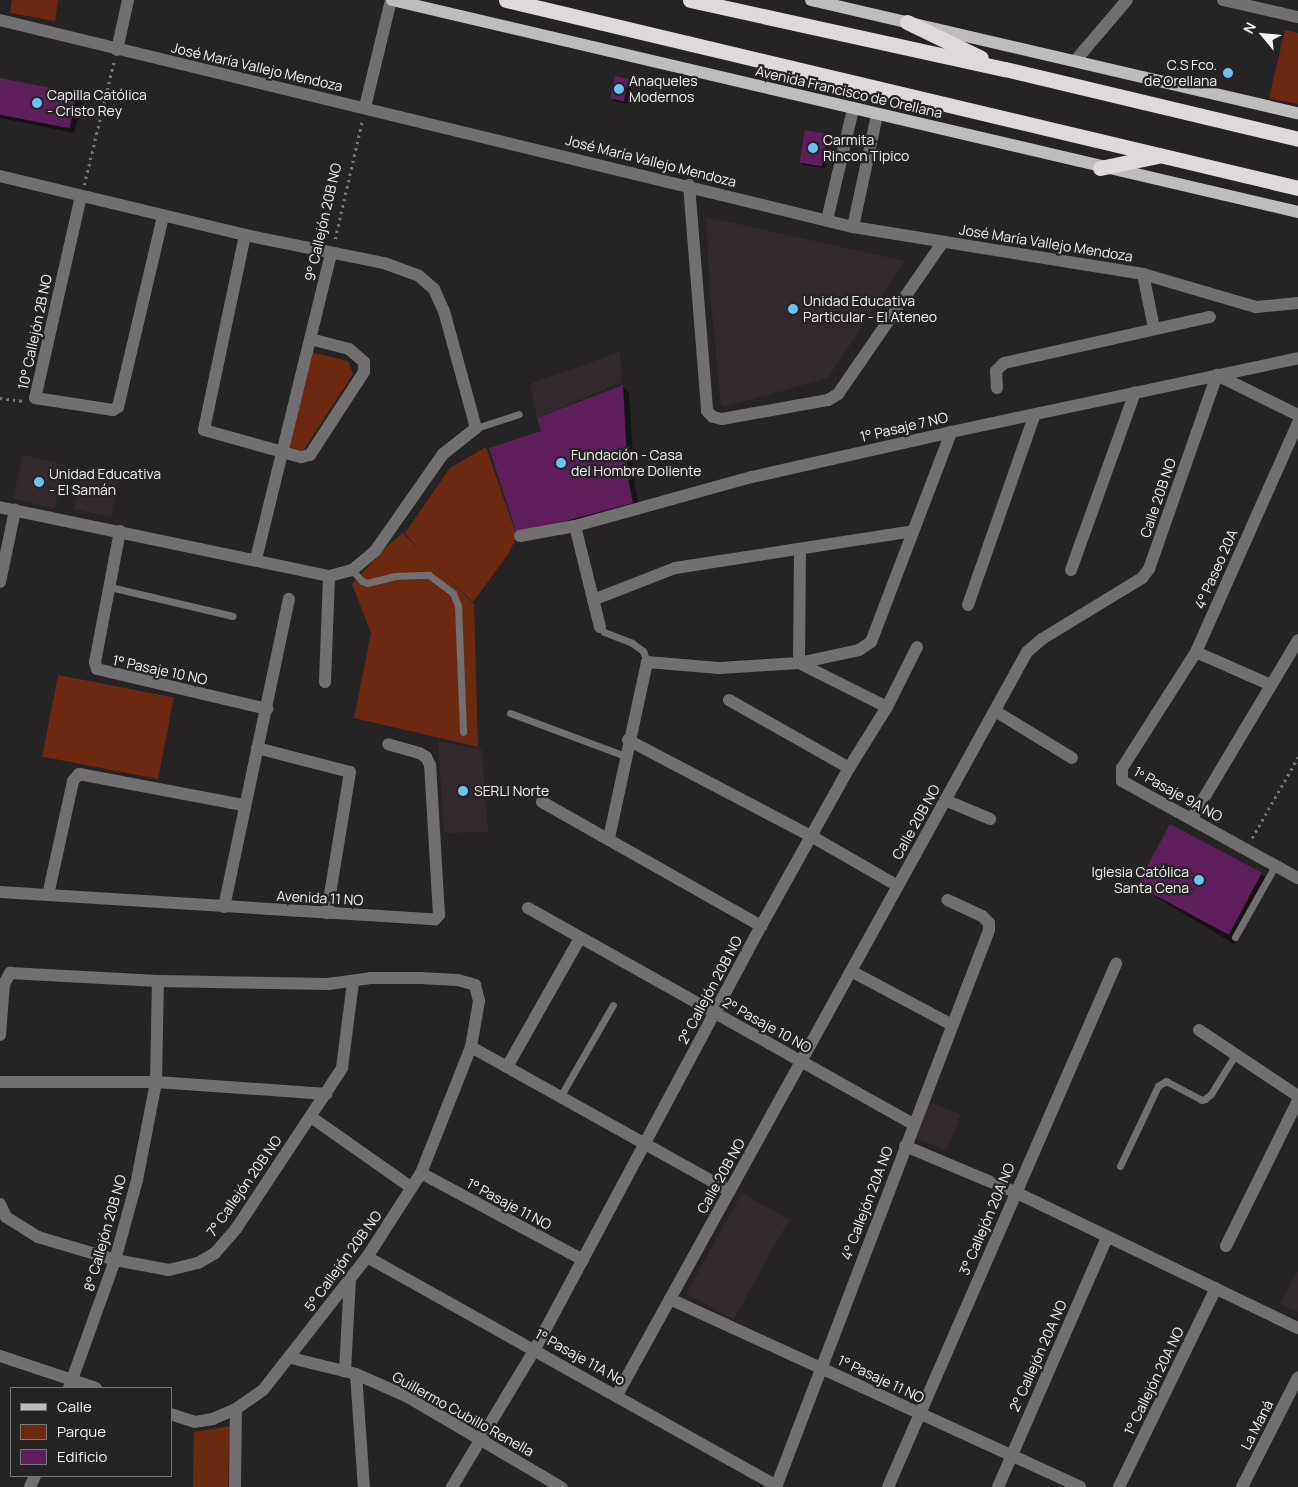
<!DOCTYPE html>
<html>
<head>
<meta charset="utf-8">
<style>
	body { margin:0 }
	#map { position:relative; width:1298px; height:1487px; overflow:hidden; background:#262324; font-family:Manrope,sans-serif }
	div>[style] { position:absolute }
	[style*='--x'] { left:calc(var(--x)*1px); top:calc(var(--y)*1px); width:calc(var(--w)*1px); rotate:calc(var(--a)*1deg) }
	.built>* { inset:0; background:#32292d; transform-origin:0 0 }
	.green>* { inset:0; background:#6c2910; transform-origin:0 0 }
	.shadow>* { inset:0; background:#0007 }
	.building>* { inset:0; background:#5e1e5c; transform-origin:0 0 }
	.path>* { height:2.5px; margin-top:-1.25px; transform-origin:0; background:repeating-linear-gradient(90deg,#777475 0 2.5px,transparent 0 6.5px) }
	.lane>* { height:7px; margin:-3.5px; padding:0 3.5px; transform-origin:3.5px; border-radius:3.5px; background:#716f6f }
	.street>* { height:12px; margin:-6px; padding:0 6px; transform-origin:6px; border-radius:6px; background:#716f6f }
	.primary>* { height:12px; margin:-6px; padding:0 6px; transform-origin:6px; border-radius:6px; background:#bfbcbc }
	.highway>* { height:15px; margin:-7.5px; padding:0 7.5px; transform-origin:7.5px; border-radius:7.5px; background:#dedada }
	.dots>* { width:14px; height:14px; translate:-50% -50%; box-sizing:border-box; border:2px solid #262324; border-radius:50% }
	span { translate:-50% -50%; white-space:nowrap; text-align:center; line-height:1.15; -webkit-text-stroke:4.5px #262324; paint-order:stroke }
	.poi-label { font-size:14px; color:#f5f3f4 }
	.right { translate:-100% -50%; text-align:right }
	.left { translate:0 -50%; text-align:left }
	.street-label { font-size:14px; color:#f5f3f4 }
	.legend { position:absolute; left:10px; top:1387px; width:162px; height:90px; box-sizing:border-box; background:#262324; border:1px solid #797677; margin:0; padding:6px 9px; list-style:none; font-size:15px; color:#f5f3f4 }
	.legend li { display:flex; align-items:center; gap:10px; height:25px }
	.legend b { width:25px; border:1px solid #797677 }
	.north { position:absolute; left:1238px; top:10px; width:50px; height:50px; -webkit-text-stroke:4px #262324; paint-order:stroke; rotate:298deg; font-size:14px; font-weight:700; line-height:20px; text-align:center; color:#f5f3f4 }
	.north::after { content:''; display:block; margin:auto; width:18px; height:22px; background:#f5f3f4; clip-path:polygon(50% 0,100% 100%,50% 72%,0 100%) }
</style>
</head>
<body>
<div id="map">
	<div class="built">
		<i style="clip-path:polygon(706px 217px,905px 261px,828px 378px,724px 407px,721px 404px,710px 292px)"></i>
		<i style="clip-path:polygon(620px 352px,622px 382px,537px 418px,530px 384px)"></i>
		<i style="left:23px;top:455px;width:43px;height:45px;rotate:13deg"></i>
		<i style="left:82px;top:471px;width:38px;height:39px;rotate:12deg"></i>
		<i style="clip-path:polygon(438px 741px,482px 750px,488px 832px,444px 833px)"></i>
		<i style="left:929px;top:1102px;width:34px;height:39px;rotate:21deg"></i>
		<i style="left:742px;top:1193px;width:54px;height:115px;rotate:29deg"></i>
		<i style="clip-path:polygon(1298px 1270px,1298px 1312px,1280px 1304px)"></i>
	</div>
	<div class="green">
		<i style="clip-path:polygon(12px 0,58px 0,55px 21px,10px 13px)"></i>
		<i style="clip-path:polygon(1285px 30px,1298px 33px,1298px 104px,1269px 98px)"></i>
		<i style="clip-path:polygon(311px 352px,348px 361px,353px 374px,303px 451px,288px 447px)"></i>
		<i style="clip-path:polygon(486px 447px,517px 537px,508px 554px,473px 602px,424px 556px,474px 604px,478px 747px,354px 718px,371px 633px,352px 584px,387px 546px,403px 533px,421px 552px,405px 533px,450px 468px)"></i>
		<i style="left:58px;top:675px;width:118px;height:83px;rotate:11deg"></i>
		<i style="clip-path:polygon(230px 1426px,228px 1487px,193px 1487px,194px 1432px)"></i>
	</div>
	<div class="shadow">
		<i style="clip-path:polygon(0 79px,76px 94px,83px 101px,74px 133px,0 118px)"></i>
		<i style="clip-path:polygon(629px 80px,632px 83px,627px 104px,614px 101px,611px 98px)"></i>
		<i style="clip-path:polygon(828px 135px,831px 138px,825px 168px,803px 165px,800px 161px)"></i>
		<i style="clip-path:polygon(623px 386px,629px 393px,635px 486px,640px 510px,525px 540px,542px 432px)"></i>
		<i style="clip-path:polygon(1261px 874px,1268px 881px,1234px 944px,1138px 886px)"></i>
	</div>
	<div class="building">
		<i style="left:615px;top:76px;width:14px;height:23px;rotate:12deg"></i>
		<i style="left:0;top:78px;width:78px;height:36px;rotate:11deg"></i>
		<i style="left:805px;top:130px;width:23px;height:33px;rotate:10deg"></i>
		<i style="clip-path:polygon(623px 385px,628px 478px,633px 503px,517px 534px,489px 448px,541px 431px,537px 418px)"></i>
		<i style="left:1170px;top:824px;width:104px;height:70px;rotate:28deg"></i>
	</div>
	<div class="path">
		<i style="--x:84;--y:185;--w:128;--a:-76.4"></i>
		<i style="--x:335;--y:239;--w:121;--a:-77.1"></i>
		<i style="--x:0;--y:398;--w:24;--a:7"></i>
		<i style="--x:1252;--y:838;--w:93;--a:-60.4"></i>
	</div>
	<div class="lane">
		<i style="--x:476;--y:428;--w:45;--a:-18"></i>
		<i style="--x:352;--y:570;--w:15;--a:48"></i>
		<i style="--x:362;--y:581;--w:5;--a:22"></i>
		<i style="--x:367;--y:583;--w:29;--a:-14"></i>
		<i style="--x:395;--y:576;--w:34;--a:-2"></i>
		<i style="--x:429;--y:575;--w:30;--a:37"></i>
		<i style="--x:453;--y:593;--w:14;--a:69"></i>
		<i style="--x:458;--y:606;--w:126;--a:87.7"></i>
		<i style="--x:110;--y:587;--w:126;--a:13.3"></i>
		<i style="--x:600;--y:627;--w:6;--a:51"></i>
		<i style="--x:604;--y:632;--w:30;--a:21"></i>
		<i style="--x:632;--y:643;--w:14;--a:36"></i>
		<i style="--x:643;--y:651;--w:12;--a:70"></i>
		<i style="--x:510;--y:713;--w:123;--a:20.5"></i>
		<i style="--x:1235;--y:937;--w:81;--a:-60.6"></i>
		<i style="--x:560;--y:1097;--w:106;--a:-60.1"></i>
		<i style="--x:1120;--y:1166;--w:89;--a:-64.6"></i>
		<i style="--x:1158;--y:1086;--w:9;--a:-32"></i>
		<i style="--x:1166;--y:1081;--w:40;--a:28"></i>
		<i style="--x:1201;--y:1100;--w:4;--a:-14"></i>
		<i style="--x:1205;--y:1099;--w:8;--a:-40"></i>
		<i style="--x:1211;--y:1094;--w:46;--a:-58.4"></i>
	</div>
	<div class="street">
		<i style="--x:1223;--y:0;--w:77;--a:12.8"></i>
		<i style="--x:0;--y:20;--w:878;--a:13.64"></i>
		<i style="--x:853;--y:227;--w:294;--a:9.2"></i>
		<i style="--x:1143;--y:274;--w:118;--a:16.3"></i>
		<i style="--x:1256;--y:307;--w:42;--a:-5.4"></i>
		<i style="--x:117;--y:50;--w:51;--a:-77.6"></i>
		<i style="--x:1075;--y:61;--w:80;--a:-49.6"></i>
		<i style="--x:365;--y:107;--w:110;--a:-76.3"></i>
		<i style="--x:0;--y:176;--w:252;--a:13.5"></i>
		<i style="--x:245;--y:235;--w:142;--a:11.4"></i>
		<i style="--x:384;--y:263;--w:37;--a:20"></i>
		<i style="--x:419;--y:276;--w:20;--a:41"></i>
		<i style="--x:434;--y:289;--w:24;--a:66"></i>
		<i style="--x:444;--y:311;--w:121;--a:74.7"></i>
		<i style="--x:476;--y:428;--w:42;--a:141.8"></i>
		<i style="--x:443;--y:454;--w:118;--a:125"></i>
		<i style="--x:375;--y:551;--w:30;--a:140"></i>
		<i style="--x:352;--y:570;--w:24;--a:165"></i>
		<i style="--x:329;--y:576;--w:336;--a:-168.2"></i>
		<i style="--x:689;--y:185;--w:227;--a:85.4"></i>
		<i style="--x:707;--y:411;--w:8;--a:45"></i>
		<i style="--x:713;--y:417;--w:9;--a:13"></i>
		<i style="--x:722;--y:419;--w:108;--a:-10.2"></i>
		<i style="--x:828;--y:400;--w:12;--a:-31"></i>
		<i style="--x:838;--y:394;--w:185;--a:-55.4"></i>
		<i style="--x:81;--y:196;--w:207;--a:102.8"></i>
		<i style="--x:35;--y:398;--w:79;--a:8.7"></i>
		<i style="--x:113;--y:410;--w:6;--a:-31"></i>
		<i style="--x:118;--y:407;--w:195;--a:-76.7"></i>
		<i style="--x:827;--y:220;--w:114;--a:-76.8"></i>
		<i style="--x:853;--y:227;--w:115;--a:-77.9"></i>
		<i style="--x:245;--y:235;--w:199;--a:101.9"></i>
		<i style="--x:204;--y:430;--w:101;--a:15.6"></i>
		<i style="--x:301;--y:457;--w:9;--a:-13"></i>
		<i style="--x:310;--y:455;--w:99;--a:-57"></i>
		<i style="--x:364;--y:372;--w:10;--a:-90"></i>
		<i style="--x:364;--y:362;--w:20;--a:-139"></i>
		<i style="--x:349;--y:349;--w:40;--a:-165.6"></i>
		<i style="--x:1143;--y:274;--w:55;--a:78.5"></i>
		<i style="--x:997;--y:388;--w:17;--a:-93"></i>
		<i style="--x:996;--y:371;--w:11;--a:-45"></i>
		<i style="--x:1004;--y:363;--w:211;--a:-12.6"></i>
		<i style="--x:575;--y:526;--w:104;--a:76.1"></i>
		<i style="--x:120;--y:531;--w:133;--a:100.8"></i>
		<i style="--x:95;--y:662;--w:7;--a:74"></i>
		<i style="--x:97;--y:669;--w:175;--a:13.2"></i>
		<i style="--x:520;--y:536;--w:56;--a:-10.3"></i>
		<i style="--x:575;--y:526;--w:184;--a:-15.5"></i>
		<i style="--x:752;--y:477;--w:204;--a:-12.7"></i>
		<i style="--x:951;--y:432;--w:355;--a:-12"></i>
		<i style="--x:800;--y:550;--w:113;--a:90.5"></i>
		<i style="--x:799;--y:663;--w:98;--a:26.6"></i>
		<i style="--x:256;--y:559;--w:314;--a:-76.2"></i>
		<i style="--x:1071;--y:570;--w:189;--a:-70.2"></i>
		<i style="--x:0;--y:582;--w:74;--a:-78.2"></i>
		<i style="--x:593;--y:600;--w:88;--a:-21.3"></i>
		<i style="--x:675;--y:568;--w:241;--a:-8.8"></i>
		<i style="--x:968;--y:605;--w:202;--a:-70.7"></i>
		<i style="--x:1196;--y:652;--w:138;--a:122.5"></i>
		<i style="--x:1122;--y:768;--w:13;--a:90"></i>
		<i style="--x:1122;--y:781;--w:201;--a:28.9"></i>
		<i style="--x:325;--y:682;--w:106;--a:-87.8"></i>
		<i style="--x:1271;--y:685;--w:82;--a:-156.3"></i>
		<i style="--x:1196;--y:652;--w:251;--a:-66"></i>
		<i style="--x:729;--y:700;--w:138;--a:29.5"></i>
		<i style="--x:995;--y:711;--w:90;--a:31.4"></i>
		<i style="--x:628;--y:740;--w:207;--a:27.7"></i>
		<i style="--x:811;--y:836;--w:100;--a:29.9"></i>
		<i style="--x:257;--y:748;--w:96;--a:14.5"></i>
		<i style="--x:350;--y:772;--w:143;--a:99.3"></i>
		<i style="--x:945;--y:800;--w:49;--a:22.9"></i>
		<i style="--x:542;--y:802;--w:252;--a:29.5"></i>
		<i style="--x:1192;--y:818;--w:207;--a:-59.2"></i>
		<i style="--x:609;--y:838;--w:180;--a:-77.8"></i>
		<i style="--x:647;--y:662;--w:72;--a:4.8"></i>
		<i style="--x:719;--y:668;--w:80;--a:-3.6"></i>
		<i style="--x:799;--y:663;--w:61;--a:-12.2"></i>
		<i style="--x:859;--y:650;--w:14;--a:-34"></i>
		<i style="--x:871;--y:642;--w:225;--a:-69.1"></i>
		<i style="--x:0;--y:892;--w:436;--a:3.6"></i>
		<i style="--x:435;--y:919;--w:6;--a:-45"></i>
		<i style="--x:439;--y:915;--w:150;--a:-93.4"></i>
		<i style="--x:430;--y:765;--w:9;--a:-117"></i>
		<i style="--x:426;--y:757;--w:8;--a:-150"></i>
		<i style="--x:419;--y:753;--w:32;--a:-164"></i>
		<i style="--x:48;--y:895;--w:117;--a:-77.6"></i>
		<i style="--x:73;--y:781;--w:9;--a:-49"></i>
		<i style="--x:79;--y:774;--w:167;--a:10.7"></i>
		<i style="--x:224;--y:907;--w:315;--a:-78.1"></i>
		<i style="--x:528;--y:908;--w:441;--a:29.3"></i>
		<i style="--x:851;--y:971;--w:115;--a:28.1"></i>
		<i style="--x:1199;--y:1030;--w:119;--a:33.7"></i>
		<i style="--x:0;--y:1035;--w:51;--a:-85.5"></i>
		<i style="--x:4;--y:984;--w:13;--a:-61"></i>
		<i style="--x:10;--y:973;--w:148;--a:3.1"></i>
		<i style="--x:158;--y:981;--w:170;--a:1"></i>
		<i style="--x:328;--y:984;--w:43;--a:-7.9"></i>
		<i style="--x:371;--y:978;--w:49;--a:0"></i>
		<i style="--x:420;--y:978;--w:38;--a:3"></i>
		<i style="--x:458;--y:980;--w:18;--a:16"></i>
		<i style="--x:475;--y:985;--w:16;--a:76"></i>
		<i style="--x:479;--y:1001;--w:47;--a:99.9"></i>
		<i style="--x:471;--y:1047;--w:136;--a:111.6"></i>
		<i style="--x:421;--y:1173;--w:100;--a:122.7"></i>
		<i style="--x:367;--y:1257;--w:169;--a:128"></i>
		<i style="--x:263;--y:1390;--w:33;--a:145"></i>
		<i style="--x:236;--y:1409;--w:25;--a:157"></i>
		<i style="--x:213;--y:1419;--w:18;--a:171"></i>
		<i style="--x:195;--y:1422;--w:25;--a:-162"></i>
		<i style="--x:471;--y:1047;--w:296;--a:29.1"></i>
		<i style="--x:507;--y:1067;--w:148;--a:-60.5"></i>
		<i style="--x:0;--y:1082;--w:156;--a:0"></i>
		<i style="--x:156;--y:1082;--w:171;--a:4"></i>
		<i style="--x:311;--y:1117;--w:123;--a:35.1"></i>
		<i style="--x:905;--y:1146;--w:119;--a:22.7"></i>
		<i style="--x:1015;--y:1192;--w:314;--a:25.7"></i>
		<i style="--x:421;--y:1173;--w:184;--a:28.2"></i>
		<i style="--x:0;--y:1204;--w:14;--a:65"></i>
		<i style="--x:6;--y:1217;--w:38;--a:32"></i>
		<i style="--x:38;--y:1237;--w:80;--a:16.6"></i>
		<i style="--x:115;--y:1260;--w:55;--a:10.5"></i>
		<i style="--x:169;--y:1270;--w:30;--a:-14"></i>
		<i style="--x:198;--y:1263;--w:20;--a:-30"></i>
		<i style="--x:215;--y:1253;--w:32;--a:-49"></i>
		<i style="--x:236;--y:1229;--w:193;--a:-56.6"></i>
		<i style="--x:342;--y:1068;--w:87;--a:-82.7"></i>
		<i style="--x:1226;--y:1246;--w:163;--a:-63.7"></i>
		<i style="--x:367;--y:1257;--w:469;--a:29.2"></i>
		<i style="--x:670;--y:1299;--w:451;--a:24.6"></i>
		<i style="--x:0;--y:1356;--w:101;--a:18.4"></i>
		<i style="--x:291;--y:1358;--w:67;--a:13.8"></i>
		<i style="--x:356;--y:1374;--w:57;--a:23.9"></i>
		<i style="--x:408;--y:1397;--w:178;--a:30.5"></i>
		<i style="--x:345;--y:1371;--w:91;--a:-86.9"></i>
		<i style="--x:356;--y:1374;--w:113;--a:86"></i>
		<i style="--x:69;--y:1388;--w:136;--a:-70.2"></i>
		<i style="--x:115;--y:1260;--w:83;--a:-74.6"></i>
		<i style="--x:137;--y:1180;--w:100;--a:-79"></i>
		<i style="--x:156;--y:1082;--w:101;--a:-88.9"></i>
		<i style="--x:617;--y:1395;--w:849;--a:-61.11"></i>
		<i style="--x:1027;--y:652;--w:20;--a:-41"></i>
		<i style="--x:1042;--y:639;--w:117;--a:-31.4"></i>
		<i style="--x:1142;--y:578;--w:11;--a:-52"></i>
		<i style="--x:1149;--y:569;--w:206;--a:-70.7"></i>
		<i style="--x:1217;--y:375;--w:90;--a:26.3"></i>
		<i style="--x:30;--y:1487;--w:12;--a:-66"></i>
		<i style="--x:235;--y:1487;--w:78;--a:-89.3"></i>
		<i style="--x:452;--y:1487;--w:161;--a:-59"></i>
		<i style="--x:535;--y:1349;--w:480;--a:-61.9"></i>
		<i style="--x:761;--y:926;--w:181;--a:-60.9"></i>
		<i style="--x:849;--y:768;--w:72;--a:-58.1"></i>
		<i style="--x:887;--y:707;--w:67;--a:-63.4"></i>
		<i style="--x:776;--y:1487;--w:596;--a:-69.07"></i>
		<i style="--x:989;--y:930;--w:7;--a:-90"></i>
		<i style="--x:989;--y:923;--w:10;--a:-135"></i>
		<i style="--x:982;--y:916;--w:38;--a:-155"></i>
		<i style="--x:888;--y:1487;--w:571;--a:-66.45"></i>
		<i style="--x:998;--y:1487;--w:272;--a:-66.4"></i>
		<i style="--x:1119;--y:1487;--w:221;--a:-64"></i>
		<i style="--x:1242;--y:1487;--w:123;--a:-63"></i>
	</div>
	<div class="primary">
		<i style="--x:392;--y:0;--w:930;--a:13.17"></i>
		<i style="--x:811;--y:0;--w:500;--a:13.1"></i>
	</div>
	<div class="highway">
		<i style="--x:506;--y:0;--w:814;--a:13.35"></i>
		<i style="--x:690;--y:0;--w:322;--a:12.4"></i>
		<i style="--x:1005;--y:69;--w:301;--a:13.4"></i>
		<i style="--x:907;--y:22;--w:82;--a:25.9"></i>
		<i style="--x:1100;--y:168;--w:58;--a:-11.9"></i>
	</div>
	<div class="dots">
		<i style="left:1228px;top:73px;background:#6dc2f3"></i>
		<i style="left:619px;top:89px;background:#6dc2f3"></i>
		<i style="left:37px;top:103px;background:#6dc2f3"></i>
		<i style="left:813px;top:148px;background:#6dc2f3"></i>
		<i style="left:793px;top:309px;background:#6dc2f3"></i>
		<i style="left:561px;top:463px;background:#6dc2f3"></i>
		<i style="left:39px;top:482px;background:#6dc2f3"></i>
		<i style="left:463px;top:791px;background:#6dc2f3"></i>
		<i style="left:1199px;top:880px;background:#6dc2f3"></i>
	</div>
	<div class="poi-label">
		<span class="right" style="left:1217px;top:73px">C.S Fco.<br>de Orellana</span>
		<span class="left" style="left:629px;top:89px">Anaqueles<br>Modernos</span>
		<span class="left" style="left:47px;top:103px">Capilla Católica<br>- Cristo Rey</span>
		<span class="left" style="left:823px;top:148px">Carmita<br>Rincon Tipico</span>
		<span class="left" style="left:803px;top:309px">Unidad Educativa<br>Particular - El Ateneo</span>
		<span class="left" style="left:571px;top:463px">Fundación - Casa<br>del Hombre Doliente</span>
		<span class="left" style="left:49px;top:482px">Unidad Educativa<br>- El Samán</span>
		<span class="left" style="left:474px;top:791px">SERLI Norte</span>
		<span class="right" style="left:1189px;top:880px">Iglesia Católica<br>Santa Cena</span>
	</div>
	<div class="street-label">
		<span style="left:257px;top:67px;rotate:13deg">José María Vallejo Mendoza</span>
		<span style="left:849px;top:92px;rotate:13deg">Avenida Francisco de Orellana</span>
		<span style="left:651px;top:161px;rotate:14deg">José María Vallejo Mendoza</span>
		<span style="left:323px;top:222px;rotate:-77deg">9° Callejón 20B NO</span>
		<span style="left:1046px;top:243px;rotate:9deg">José María Vallejo Mendoza</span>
		<span style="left:35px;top:332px;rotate:-78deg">10° Callejón 2B NO</span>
		<span style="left:904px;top:427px;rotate:-13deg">1° Pasaje 7 NO</span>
		<span style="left:1158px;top:498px;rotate:-71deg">Calle 20B NO</span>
		<span style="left:1216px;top:569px;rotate:-66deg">4° Paseo 20A</span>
		<span style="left:160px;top:670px;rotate:12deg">1° Pasaje 10 NO</span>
		<span style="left:1178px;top:794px;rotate:29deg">1º Pasaje 9A NO</span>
		<span style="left:916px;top:822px;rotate:-61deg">Calle 20B NO</span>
		<span style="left:320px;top:898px;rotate:3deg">Avenida 11 NO</span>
		<span style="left:710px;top:990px;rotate:-62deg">2° Callejón 20B NO</span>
		<span style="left:767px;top:1025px;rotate:29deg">2° Pasaje 10 NO</span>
		<span style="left:721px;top:1176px;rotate:-61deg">Calle 20B NO</span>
		<span style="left:244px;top:1186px;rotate:-55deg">7° Callejón 20B NO</span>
		<span style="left:867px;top:1203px;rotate:-69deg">4° Callejón 20A NO</span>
		<span style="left:509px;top:1204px;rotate:28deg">1° Pasaje 11 NO</span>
		<span style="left:987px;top:1219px;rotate:-67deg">3° Callejón 20A NO</span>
		<span style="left:105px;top:1233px;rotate:-74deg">8° Callejón 20B NO</span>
		<span style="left:343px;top:1261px;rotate:-54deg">5° Callejón 20B NO</span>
		<span style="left:1038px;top:1356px;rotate:-66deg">2° Callejón 20A NO</span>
		<span style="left:580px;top:1357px;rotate:29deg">1° Pasaje 11A No</span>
		<span style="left:881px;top:1379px;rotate:25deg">1° Pasaje 11 NO</span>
		<span style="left:1154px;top:1381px;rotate:-64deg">1° Callejón 20A NO</span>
		<span style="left:463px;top:1414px;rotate:29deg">Guillermo Cubillo Renella</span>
		<span style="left:1257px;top:1425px;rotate:-63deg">La Maná</span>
	</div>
	<ul class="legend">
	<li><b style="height:6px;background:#bfbcbc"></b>Calle</li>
	<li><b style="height:14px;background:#6c2910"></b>Parque</li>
	<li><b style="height:14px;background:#5e1e5c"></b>Edificio</li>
	</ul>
	<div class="north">N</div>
</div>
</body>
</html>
